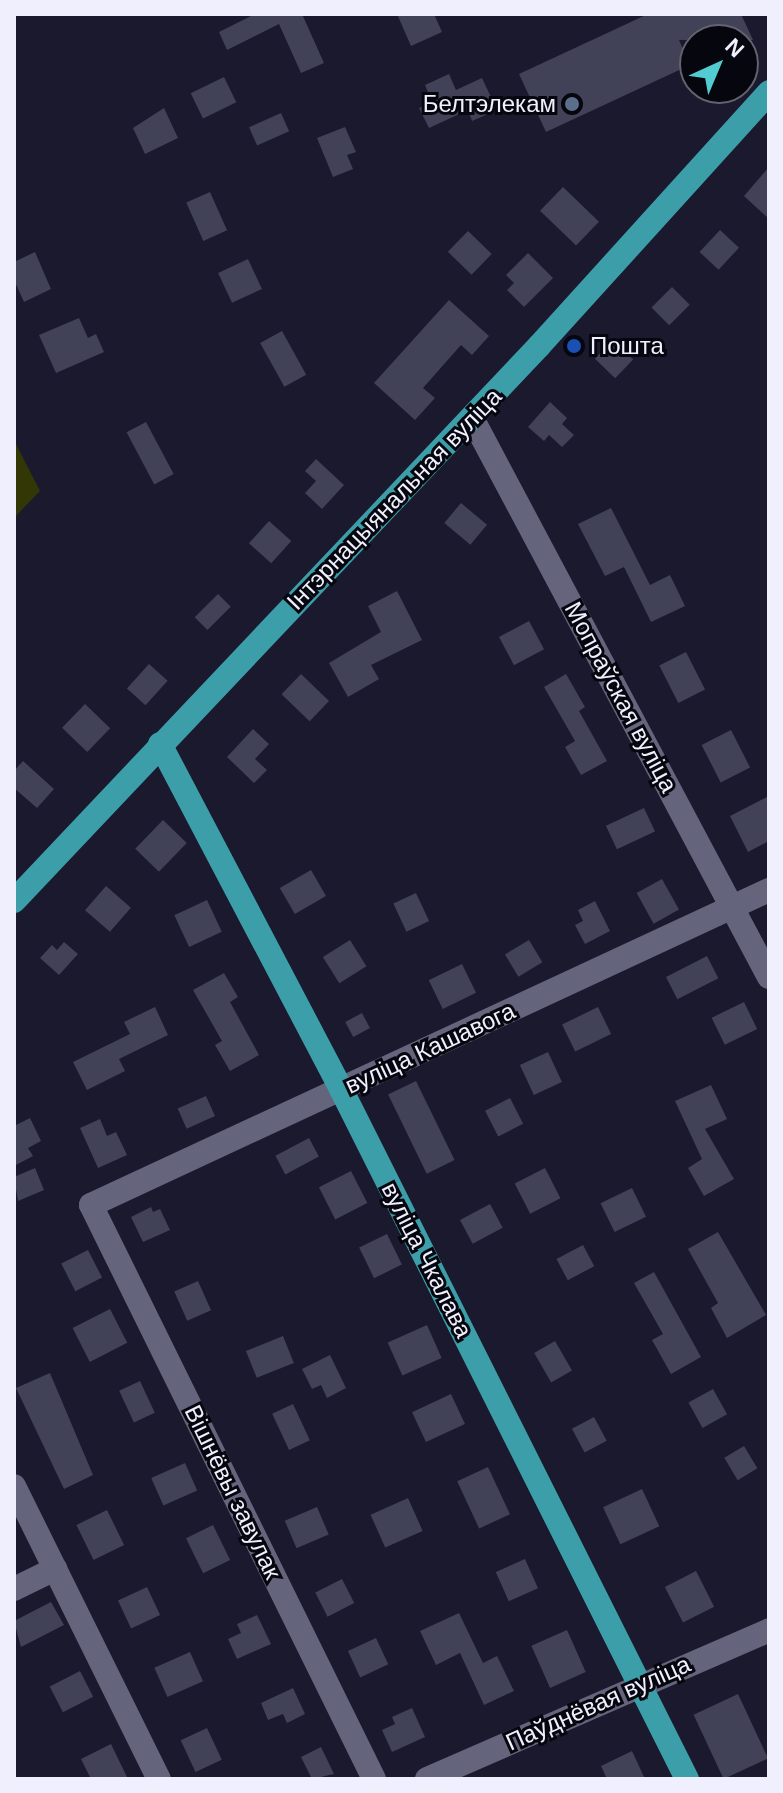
<!DOCTYPE html>
<html>
<head>
<meta charset="utf-8">
<style>
	body { margin:0 }
	#map { position:relative; width:783px; height:1793px; overflow:hidden; background:#1a192e; font-family:Arial,sans-serif }
	div>[style] { position:absolute }
	[style*='--x'] { left:calc(var(--x)*1px); top:calc(var(--y)*1px); width:calc(var(--w)*1px); rotate:calc(var(--a)*1deg) }
	.green>* { inset:0; background:#333605 }
	.building>* { inset:0; background:#414158; transform-origin:0 0 }
	.minor>* { height:24px; margin:-12px; padding:0 12px; transform-origin:12px; border-radius:12px; background:#64647d }
	.major>* { height:24px; margin:-12px; padding:0 12px; transform-origin:12px; border-radius:12px; background:#3c9ea9 }
	.dots>* { width:22px; height:22px; translate:-50% -50%; box-sizing:border-box; border:4px solid #06060e; border-radius:50% }
	span { translate:-50% -50%; white-space:nowrap; text-align:center; line-height:1.15; -webkit-text-stroke:6px #06060e; paint-order:stroke }
	.poi-label { font-size:24px; color:#efeffe }
	.right { translate:-100% -50%; text-align:right }
	.left { translate:0 -50%; text-align:left }
	.street-label { font-size:24px; color:#efeffe }
	.frame { position:absolute; inset:0; border:16px solid #efeffe; pointer-events:none }
	.north { position:absolute; left:679px; top:24px; width:80px; height:80px; box-sizing:border-box; background:#06060e; border:2px solid #63636e; border-radius:50%; rotate:44deg; font-size:22px; font-weight:700; line-height:32px; text-align:center; color:#efeffe }
	.north::after { content:''; display:block; margin:auto; width:28px; height:36px; background:#52ccd0; clip-path:polygon(50% 0,100% 100%,50% 72%,0 100%) }
</style>
</head>
<body>
<div id="map">
	<div class="green">
		<i style="clip-path:polygon(14px 440px,40px 491px,14px 518px)"></i>
	</div>
	<div class="building">
		<i style="clip-path:polygon(255px 14px,302px 14px,324px 63px,301px 73px,279px 24px,227px 50px,219px 32px)"></i>
		<i style="clip-path:polygon(397px 14px,434px 14px,442px 32px,411px 46px)"></i>
		<i style="clip-path:polygon(648px 14px,741px 14px,753px 40px,679px 40px,690px 65px,546px 132px,519px 74px)"></i>
		<i style="clip-path:polygon(449px 74px,456px 90px,482px 78px,497px 110px,472px 121px,468px 110px,429px 128px,419px 108px,432px 102px,425px 85px)"></i>
		<i style="left:224px;top:77px;width:28px;height:37px;rotate:64deg"></i>
		<i style="clip-path:polygon(164px 108px,178px 138px,145px 154px,133px 128px)"></i>
		<i style="left:281px;top:113px;width:20px;height:35px;rotate:66deg"></i>
		<i style="clip-path:polygon(345px 127px,356px 152px,347px 155px,353px 169px,333px 177px,317px 138px)"></i>
		<i style="clip-path:polygon(769px 167px,769px 219px,744px 196px)"></i>
		<i style="left:563px;top:187px;width:50px;height:33px;rotate:44deg"></i>
		<i style="left:210px;top:192px;width:42px;height:26px;rotate:66deg"></i>
		<i style="left:720px;top:230px;width:26px;height:30px;rotate:43deg"></i>
		<i style="left:468px;top:231px;width:33px;height:29px;rotate:44deg"></i>
		<i style="clip-path:polygon(35px 252px,51px 289px,24px 302px,14px 280px,14px 262px)"></i>
		<i style="clip-path:polygon(528px 253px,553px 278px,524px 307px,507px 290px,514px 283px,506px 275px)"></i>
		<i style="left:248px;top:259px;width:33px;height:33px;rotate:65deg"></i>
		<i style="left:672px;top:287px;width:25px;height:29px;rotate:45deg"></i>
		<i style="clip-path:polygon(449px 300px,489px 336px,472px 355px,461px 345px,423px 388px,435px 398px,415px 420px,374px 383px)"></i>
		<i style="clip-path:polygon(79px 318px,88px 338px,96px 334px,104px 352px,56px 373px,39px 335px)"></i>
		<i style="left:282px;top:331px;width:50px;height:25px;rotate:61deg"></i>
		<i style="left:613px;top:340px;width:28px;height:26px;rotate:44deg"></i>
		<i style="clip-path:polygon(550px 402px,567px 418px,562px 424px,574px 435px,562px 447px,549px 435px,544px 441px,528px 427px)"></i>
		<i style="left:146px;top:422px;width:59px;height:22px;rotate:62deg"></i>
		<i style="clip-path:polygon(316px 459px,344px 485px,322px 509px,305px 493px,316px 481px,305px 471px)"></i>
		<i style="left:461px;top:503px;width:34px;height:26px;rotate:40deg"></i>
		<i style="clip-path:polygon(611px 508px,650px 585px,670px 575px,685px 606px,651px 622px,624px 567px,605px 576px,578px 524px)"></i>
		<i style="left:269px;top:521px;width:30px;height:30px;rotate:42deg"></i>
		<i style="clip-path:polygon(397px 591px,422px 640px,371px 665px,379px 679px,348px 697px,329px 663px,381px 632px,368px 606px)"></i>
		<i style="left:218px;top:594px;width:18px;height:33px;rotate:45deg"></i>
		<i style="left:529px;top:621px;width:32px;height:34px;rotate:62deg"></i>
		<i style="left:686px;top:652px;width:42px;height:30px;rotate:63deg"></i>
		<i style="left:149px;top:664px;width:25px;height:33px;rotate:42deg"></i>
		<i style="left:301px;top:674px;width:39px;height:28px;rotate:44deg"></i>
		<i style="clip-path:polygon(566px 674px,585px 707px,579px 711px,607px 761px,581px 775px,565px 747px,575px 741px,544px 687px)"></i>
		<i style="left:85px;top:704px;width:35px;height:33px;rotate:44deg"></i>
		<i style="clip-path:polygon(253px 729px,269px 744px,255px 759px,267px 770px,254px 783px,227px 757px)"></i>
		<i style="left:731px;top:730px;width:42px;height:33px;rotate:63deg"></i>
		<i style="clip-path:polygon(23px 761px,54px 789px,37px 808px,14px 788px,14px 771px)"></i>
		<i style="clip-path:polygon(769px 796px,769px 841px,748px 852px,730px 816px)"></i>
		<i style="left:644px;top:808px;width:26px;height:42px;rotate:65deg"></i>
		<i style="left:163px;top:820px;width:33px;height:40px;rotate:44deg"></i>
		<i style="left:311px;top:870px;width:30px;height:36px;rotate:60deg"></i>
		<i style="left:662px;top:879px;width:35px;height:29px;rotate:61deg"></i>
		<i style="left:106px;top:886px;width:33px;height:32px;rotate:41deg"></i>
		<i style="left:416px;top:893px;width:31px;height:25px;rotate:65deg"></i>
		<i style="left:207px;top:900px;width:35px;height:36px;rotate:65deg"></i>
		<i style="clip-path:polygon(595px 901px,610px 931px,585px 944px,575px 925px,583px 921px,578px 910px)"></i>
		<i style="left:350px;top:940px;width:31px;height:32px;rotate:58deg"></i>
		<i style="left:529px;top:940px;width:26px;height:28px;rotate:59deg"></i>
		<i style="clip-path:polygon(64px 942px,78px 954px,59px 975px,40px 958px,52px 945px,57px 950px)"></i>
		<i style="left:707px;top:956px;width:25px;height:46px;rotate:63deg"></i>
		<i style="left:462px;top:964px;width:32px;height:37px;rotate:64deg"></i>
		<i style="clip-path:polygon(224px 973px,238px 997px,230px 1002px,259px 1055px,230px 1071px,215px 1045px,222px 1041px,193px 990px)"></i>
		<i style="left:744px;top:1002px;width:30px;height:36px;rotate:64deg"></i>
		<i style="clip-path:polygon(155px 1007px,168px 1035px,119px 1059px,125px 1071px,87px 1090px,73px 1062px,130px 1034px,124px 1022px)"></i>
		<i style="left:598px;top:1007px;width:30px;height:40px;rotate:64deg"></i>
		<i style="left:362px;top:1013px;width:17px;height:19px;rotate:62deg"></i>
		<i style="left:548px;top:1052px;width:33px;height:31px;rotate:65deg"></i>
		<i style="left:416px;top:1081px;width:88px;height:31px;rotate:64deg"></i>
		<i style="clip-path:polygon(711px 1085px,727px 1119px,705px 1129px,734px 1179px,704px 1196px,688px 1168px,702px 1159px,675px 1101px)"></i>
		<i style="left:206px;top:1096px;width:22px;height:31px;rotate:66deg"></i>
		<i style="left:510px;top:1098px;width:29px;height:28px;rotate:63deg"></i>
		<i style="clip-path:polygon(30px 1118px,41px 1141px,28px 1148px,33px 1156px,14px 1166px,14px 1120px,16px 1125px)"></i>
		<i style="clip-path:polygon(100px 1119px,107px 1136px,116px 1132px,127px 1155px,98px 1168px,80px 1128px)"></i>
		<i style="left:309px;top:1138px;width:21px;height:38px;rotate:62deg"></i>
		<i style="clip-path:polygon(35px 1168px,44px 1190px,18px 1201px,14px 1177px)"></i>
		<i style="left:545px;top:1168px;width:34px;height:34px;rotate:63deg"></i>
		<i style="left:351px;top:1171px;width:36px;height:36px;rotate:63deg"></i>
		<i style="left:632px;top:1188px;width:32px;height:35px;rotate:64deg"></i>
		<i style="left:490px;top:1204px;width:27px;height:34px;rotate:62deg"></i>
		<i style="clip-path:polygon(151px 1207px,153px 1212px,160px 1209px,170px 1230px,143px 1242px,131px 1217px)"></i>
		<i style="clip-path:polygon(718px 1232px,766px 1315px,727px 1338px,711px 1308px,718px 1303px,688px 1249px)"></i>
		<i style="left:387px;top:1234px;width:34px;height:31px;rotate:64deg"></i>
		<i style="left:583px;top:1245px;width:24px;height:30px;rotate:62deg"></i>
		<i style="left:88px;top:1250px;width:31px;height:30px;rotate:63deg"></i>
		<i style="clip-path:polygon(654px 1272px,701px 1357px,671px 1374px,652px 1340px,663px 1334px,634px 1283px)"></i>
		<i style="left:198px;top:1281px;width:32px;height:26px;rotate:66deg"></i>
		<i style="left:110px;top:1309px;width:38px;height:42px;rotate:63deg"></i>
		<i style="left:427px;top:1325px;width:36px;height:43px;rotate:66deg"></i>
		<i style="left:283px;top:1336px;width:29px;height:40px;rotate:68deg"></i>
		<i style="left:555px;top:1341px;width:34px;height:24px;rotate:60deg"></i>
		<i style="clip-path:polygon(330px 1355px,346px 1388px,327px 1398px,321px 1385px,312px 1389px,302px 1369px)"></i>
		<i style="clip-path:polygon(50px 1373px,93px 1475px,64px 1489px,16px 1388px)"></i>
		<i style="left:140px;top:1381px;width:35px;height:23px;rotate:65deg"></i>
		<i style="left:713px;top:1389px;width:29px;height:28px;rotate:61deg"></i>
		<i style="left:451px;top:1394px;width:33px;height:43px;rotate:65deg"></i>
		<i style="left:293px;top:1404px;width:40px;height:23px;rotate:65deg"></i>
		<i style="left:594px;top:1417px;width:27px;height:25px;rotate:62deg"></i>
		<i style="left:744px;top:1446px;width:26px;height:23px;rotate:59deg"></i>
		<i style="left:185px;top:1463px;width:30px;height:37px;rotate:66deg"></i>
		<i style="left:488px;top:1467px;width:52px;height:34px;rotate:65deg"></i>
		<i style="left:642px;top:1489px;width:41px;height:43px;rotate:65deg"></i>
		<i style="left:408px;top:1498px;width:36px;height:41px;rotate:66deg"></i>
		<i style="left:317px;top:1507px;width:30px;height:35px;rotate:67deg"></i>
		<i style="left:107px;top:1510px;width:39px;height:34px;rotate:64deg"></i>
		<i style="left:213px;top:1525px;width:39px;height:30px;rotate:64deg"></i>
		<i style="left:525px;top:1559px;width:32px;height:32px;rotate:66deg"></i>
		<i style="left:696px;top:1571px;width:40px;height:35px;rotate:63deg"></i>
		<i style="left:342px;top:1579px;width:27px;height:30px;rotate:63deg"></i>
		<i style="left:147px;top:1587px;width:31px;height:32px;rotate:65deg"></i>
		<i style="clip-path:polygon(51px 1602px,64px 1625px,21px 1647px,14px 1621px)"></i>
		<i style="clip-path:polygon(459px 1613px,483px 1663px,497px 1656px,514px 1691px,484px 1705px,460px 1653px,436px 1665px,420px 1631px)"></i>
		<i style="clip-path:polygon(257px 1615px,271px 1644px,237px 1659px,228px 1639px,241px 1633px,237px 1624px)"></i>
		<i style="left:567px;top:1630px;width:46px;height:39px;rotate:66deg"></i>
		<i style="left:376px;top:1638px;width:29px;height:31px;rotate:65deg"></i>
		<i style="left:190px;top:1652px;width:32px;height:39px;rotate:66deg"></i>
		<i style="left:80px;top:1671px;width:29px;height:34px;rotate:63deg"></i>
		<i style="clip-path:polygon(293px 1688px,305px 1714px,287px 1723px,283px 1714px,268px 1720px,261px 1703px)"></i>
		<i style="left:738px;top:1694px;width:71px;height:49px;rotate:65deg"></i>
		<i style="clip-path:polygon(412px 1708px,425px 1737px,392px 1752px,382px 1730px,395px 1724px,392px 1717px)"></i>
		<i style="left:207px;top:1728px;width:35px;height:29px;rotate:65deg"></i>
		<i style="clip-path:polygon(111px 1744px,128px 1779px,91px 1779px,81px 1759px)"></i>
		<i style="clip-path:polygon(321px 1747px,334px 1774px,312px 1779px,301px 1757px)"></i>
		<i style="clip-path:polygon(632px 1751px,645px 1779px,607px 1779px,601px 1766px)"></i>
	</div>
	<div class="minor">
		<i style="--x:472;--y:418;--w:633;--a:62.02"></i>
		<i style="--x:14;--y:1486;--w:327;--a:63.7"></i>
		<i style="--x:14;--y:1589;--w:46;--a:-26"></i>
		<i style="--x:374;--y:1779;--w:640;--a:-116.24"></i>
		<i style="--x:91;--y:1205;--w:748;--a:-24.92"></i>
		<i style="--x:427;--y:1779;--w:373;--a:-23.5"></i>
	</div>
	<div class="major">
		<i style="--x:160;--y:744;--w:390;--a:62.3"></i>
		<i style="--x:341;--y:1089;--w:772;--a:63.37"></i>
		<i style="--x:14;--y:901;--w:764;--a:-46.59"></i>
		<i style="--x:539;--y:346;--w:343;--a:-47.8"></i>
	</div>
	<div class="dots">
		<i style="left:572px;top:104px;background:#5c6f8a"></i>
		<i style="left:574px;top:346px;background:#1a4fb4"></i>
	</div>
	<div class="poi-label">
		<span class="right" style="left:556px;top:104px">Белтэлекам</span>
		<span class="left" style="left:590px;top:346px">Пошта</span>
	</div>
	<div class="street-label">
		<span style="left:394px;top:499px;rotate:-46deg">Інтэрнацыянальная вуліца</span>
		<span style="left:621px;top:697px;rotate:62deg">Мопраўская вуліца</span>
		<span style="left:430px;top:1048px;rotate:-25deg">вуліца Кашавога</span>
		<span style="left:427px;top:1260px;rotate:63deg">вуліца Чкалава</span>
		<span style="left:233px;top:1492px;rotate:64deg">Вішнёвы завулак</span>
		<span style="left:598px;top:1703px;rotate:-24deg">Паўднёвая вуліца</span>
	</div>
	<div class="frame"></div>
	<div class="north">N</div>
</div>
</body>
</html>
